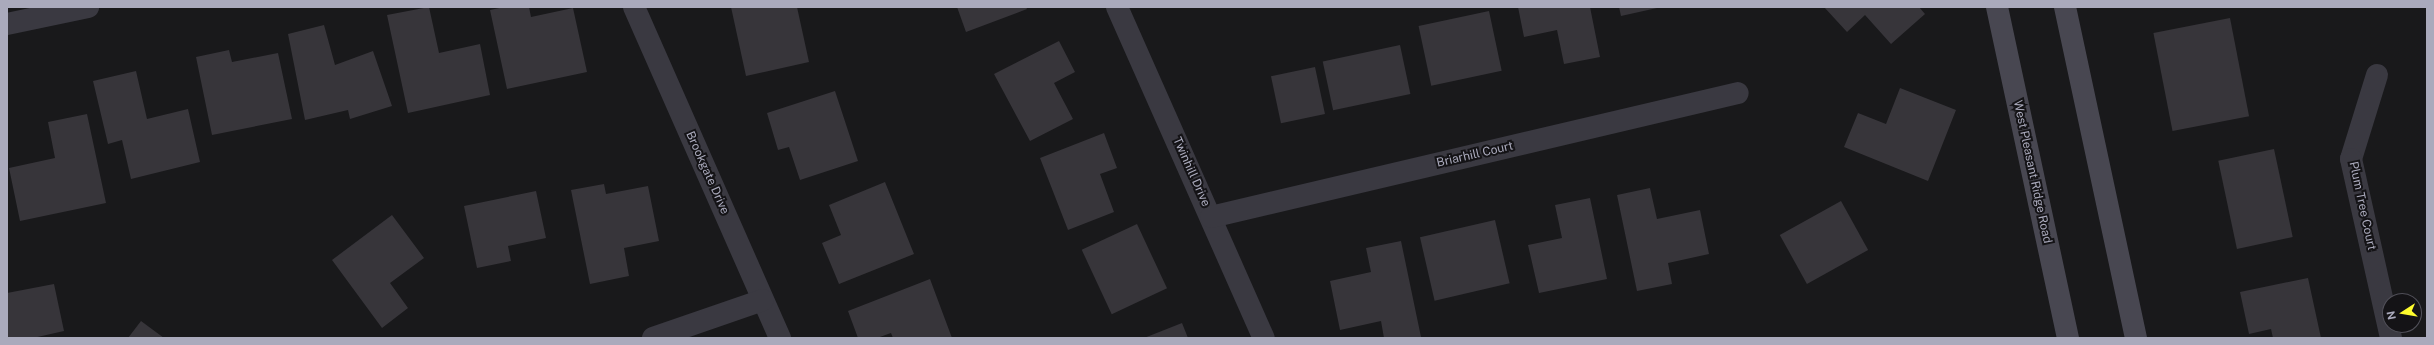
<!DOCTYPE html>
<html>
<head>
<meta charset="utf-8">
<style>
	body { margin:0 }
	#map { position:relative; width:2434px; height:345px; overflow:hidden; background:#19191b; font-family:"Public Sans",sans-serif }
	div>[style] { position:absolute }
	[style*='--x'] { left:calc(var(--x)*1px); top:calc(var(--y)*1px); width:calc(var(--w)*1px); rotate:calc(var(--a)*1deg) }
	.building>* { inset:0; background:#37353a; transform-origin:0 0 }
	.street>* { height:22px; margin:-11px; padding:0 11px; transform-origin:11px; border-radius:11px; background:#3a3941 }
	.secondary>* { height:22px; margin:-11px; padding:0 11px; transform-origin:11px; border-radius:11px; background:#484751 }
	span { translate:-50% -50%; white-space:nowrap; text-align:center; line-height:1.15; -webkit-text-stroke:4px #141316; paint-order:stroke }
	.street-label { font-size:12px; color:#aaaabc }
	.frame { position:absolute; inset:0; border:8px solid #aaaabc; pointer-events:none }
	.north { position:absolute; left:2382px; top:293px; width:40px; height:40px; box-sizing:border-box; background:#141316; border:1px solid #504f58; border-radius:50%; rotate:258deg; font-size:11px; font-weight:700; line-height:16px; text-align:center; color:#aaaabc }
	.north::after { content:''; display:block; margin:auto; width:14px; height:18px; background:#fffc2d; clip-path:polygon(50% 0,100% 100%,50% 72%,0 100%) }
</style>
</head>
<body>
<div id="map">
	<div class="building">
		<i style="clip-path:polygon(429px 7px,439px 53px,480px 44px,490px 95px,408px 113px,387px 15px)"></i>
		<i style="clip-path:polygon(504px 7px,529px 7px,531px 17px,573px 8px,587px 72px,507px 89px,490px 10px)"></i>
		<i style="clip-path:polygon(731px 7px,797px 7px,809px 62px,746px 76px)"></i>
		<i style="clip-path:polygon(957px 7px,1026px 7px,1027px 9px,966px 32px)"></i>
		<i style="clip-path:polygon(1518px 7px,1590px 7px,1600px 57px,1564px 64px,1557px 30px,1524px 37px)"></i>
		<i style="clip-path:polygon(1619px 7px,1657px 7px,1657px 8px,1621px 16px)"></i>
		<i style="clip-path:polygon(1824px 7px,1919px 7px,1925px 14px,1891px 44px,1865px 15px,1847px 32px)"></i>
		<i style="left:1489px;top:11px;width:61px;height:72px;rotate:78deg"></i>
		<i style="left:2230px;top:18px;width:100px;height:78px;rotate:79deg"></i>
		<i style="clip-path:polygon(324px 25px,335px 65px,373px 51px,392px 106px,350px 119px,348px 110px,305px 120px,288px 34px)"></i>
		<i style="clip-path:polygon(1059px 41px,1075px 72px,1054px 83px,1073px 119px,1030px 141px,994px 74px)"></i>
		<i style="left:1400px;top:45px;width:50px;height:79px;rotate:78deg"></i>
		<i style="clip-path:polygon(229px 50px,232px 62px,278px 53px,292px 119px,212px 135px,196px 57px)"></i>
		<i style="left:1315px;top:67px;width:48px;height:45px;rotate:78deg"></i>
		<i style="clip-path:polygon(136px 71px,147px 119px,188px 109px,200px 162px,131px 179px,122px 140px,108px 144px,93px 81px)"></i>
		<i style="clip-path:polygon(1900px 88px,1956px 110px,1928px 181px,1844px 147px,1858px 113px,1886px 124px)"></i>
		<i style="clip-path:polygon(835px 91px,858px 161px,800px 180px,789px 147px,778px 150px,767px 113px)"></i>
		<i style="clip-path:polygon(87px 114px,106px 203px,20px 221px,9px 168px,55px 158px,48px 122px)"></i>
		<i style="clip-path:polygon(1104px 133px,1117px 168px,1100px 174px,1114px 212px,1068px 230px,1040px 158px)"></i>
		<i style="left:2274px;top:149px;width:90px;height:57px;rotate:78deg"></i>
		<i style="clip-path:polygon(885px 182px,914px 254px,839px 284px,822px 243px,841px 235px,829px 205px)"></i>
		<i style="clip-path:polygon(604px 184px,606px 194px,648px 186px,659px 241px,624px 248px,629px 276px,590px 284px,571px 190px)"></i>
		<i style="clip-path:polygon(1650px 188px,1657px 219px,1700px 210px,1709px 254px,1668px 263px,1672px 284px,1637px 291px,1617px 195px)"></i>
		<i style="clip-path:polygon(536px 191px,546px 238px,508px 246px,511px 261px,477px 268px,464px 206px)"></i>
		<i style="clip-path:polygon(1590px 198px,1607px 279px,1539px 293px,1528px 245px,1562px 238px,1555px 205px)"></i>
		<i style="left:1841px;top:201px;width:56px;height:70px;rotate:61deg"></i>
		<i style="clip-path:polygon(392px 215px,424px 258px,390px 283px,408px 308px,382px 328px,332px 260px)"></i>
		<i style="left:1495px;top:220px;width:65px;height:77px;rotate:77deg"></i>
		<i style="left:1137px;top:224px;width:71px;height:61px;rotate:65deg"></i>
		<i style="clip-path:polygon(1401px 241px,1421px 337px,1384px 338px,1381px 321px,1340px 330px,1330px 281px,1371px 272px,1366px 248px)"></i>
		<i style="clip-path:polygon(2308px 278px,2321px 338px,2273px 338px,2271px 329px,2249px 334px,2240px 292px)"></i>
		<i style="clip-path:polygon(930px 279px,952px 338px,893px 338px,891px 333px,877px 338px,858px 338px,848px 311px)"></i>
		<i style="clip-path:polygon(54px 284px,64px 331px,33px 338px,7px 338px,7px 293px)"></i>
		<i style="clip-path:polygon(141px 321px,164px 338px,128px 338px)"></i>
		<i style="clip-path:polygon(1182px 323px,1188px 338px,1144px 338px)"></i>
	</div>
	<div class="street">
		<i style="--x:634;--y:7;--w:362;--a:66.2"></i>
		<i style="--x:1117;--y:7;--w:362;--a:66.1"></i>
		<i style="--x:7;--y:24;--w:83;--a:-11.9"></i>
		<i style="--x:2377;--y:75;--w:88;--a:107.2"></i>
		<i style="--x:2351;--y:159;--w:183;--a:77.4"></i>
		<i style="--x:1211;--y:217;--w:541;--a:-13.24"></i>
		<i style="--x:653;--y:338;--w:116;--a:-19.1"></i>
	</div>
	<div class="secondary">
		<i style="--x:1997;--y:7;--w:339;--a:77.9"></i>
		<i style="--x:2065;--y:7;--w:339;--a:77.9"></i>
	</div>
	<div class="street-label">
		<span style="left:1475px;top:155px;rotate:-13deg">Briarhill Court</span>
		<span style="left:1191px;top:172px;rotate:66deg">Twinhill Drive</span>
		<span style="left:2032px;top:172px;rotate:78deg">West Pleasant Ridge Road</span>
		<span style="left:707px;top:173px;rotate:66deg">Brookgate Drive</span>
		<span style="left:2362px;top:206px;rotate:78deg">Plum Tree Court</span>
	</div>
	<div class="frame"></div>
	<div class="north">N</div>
</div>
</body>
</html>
